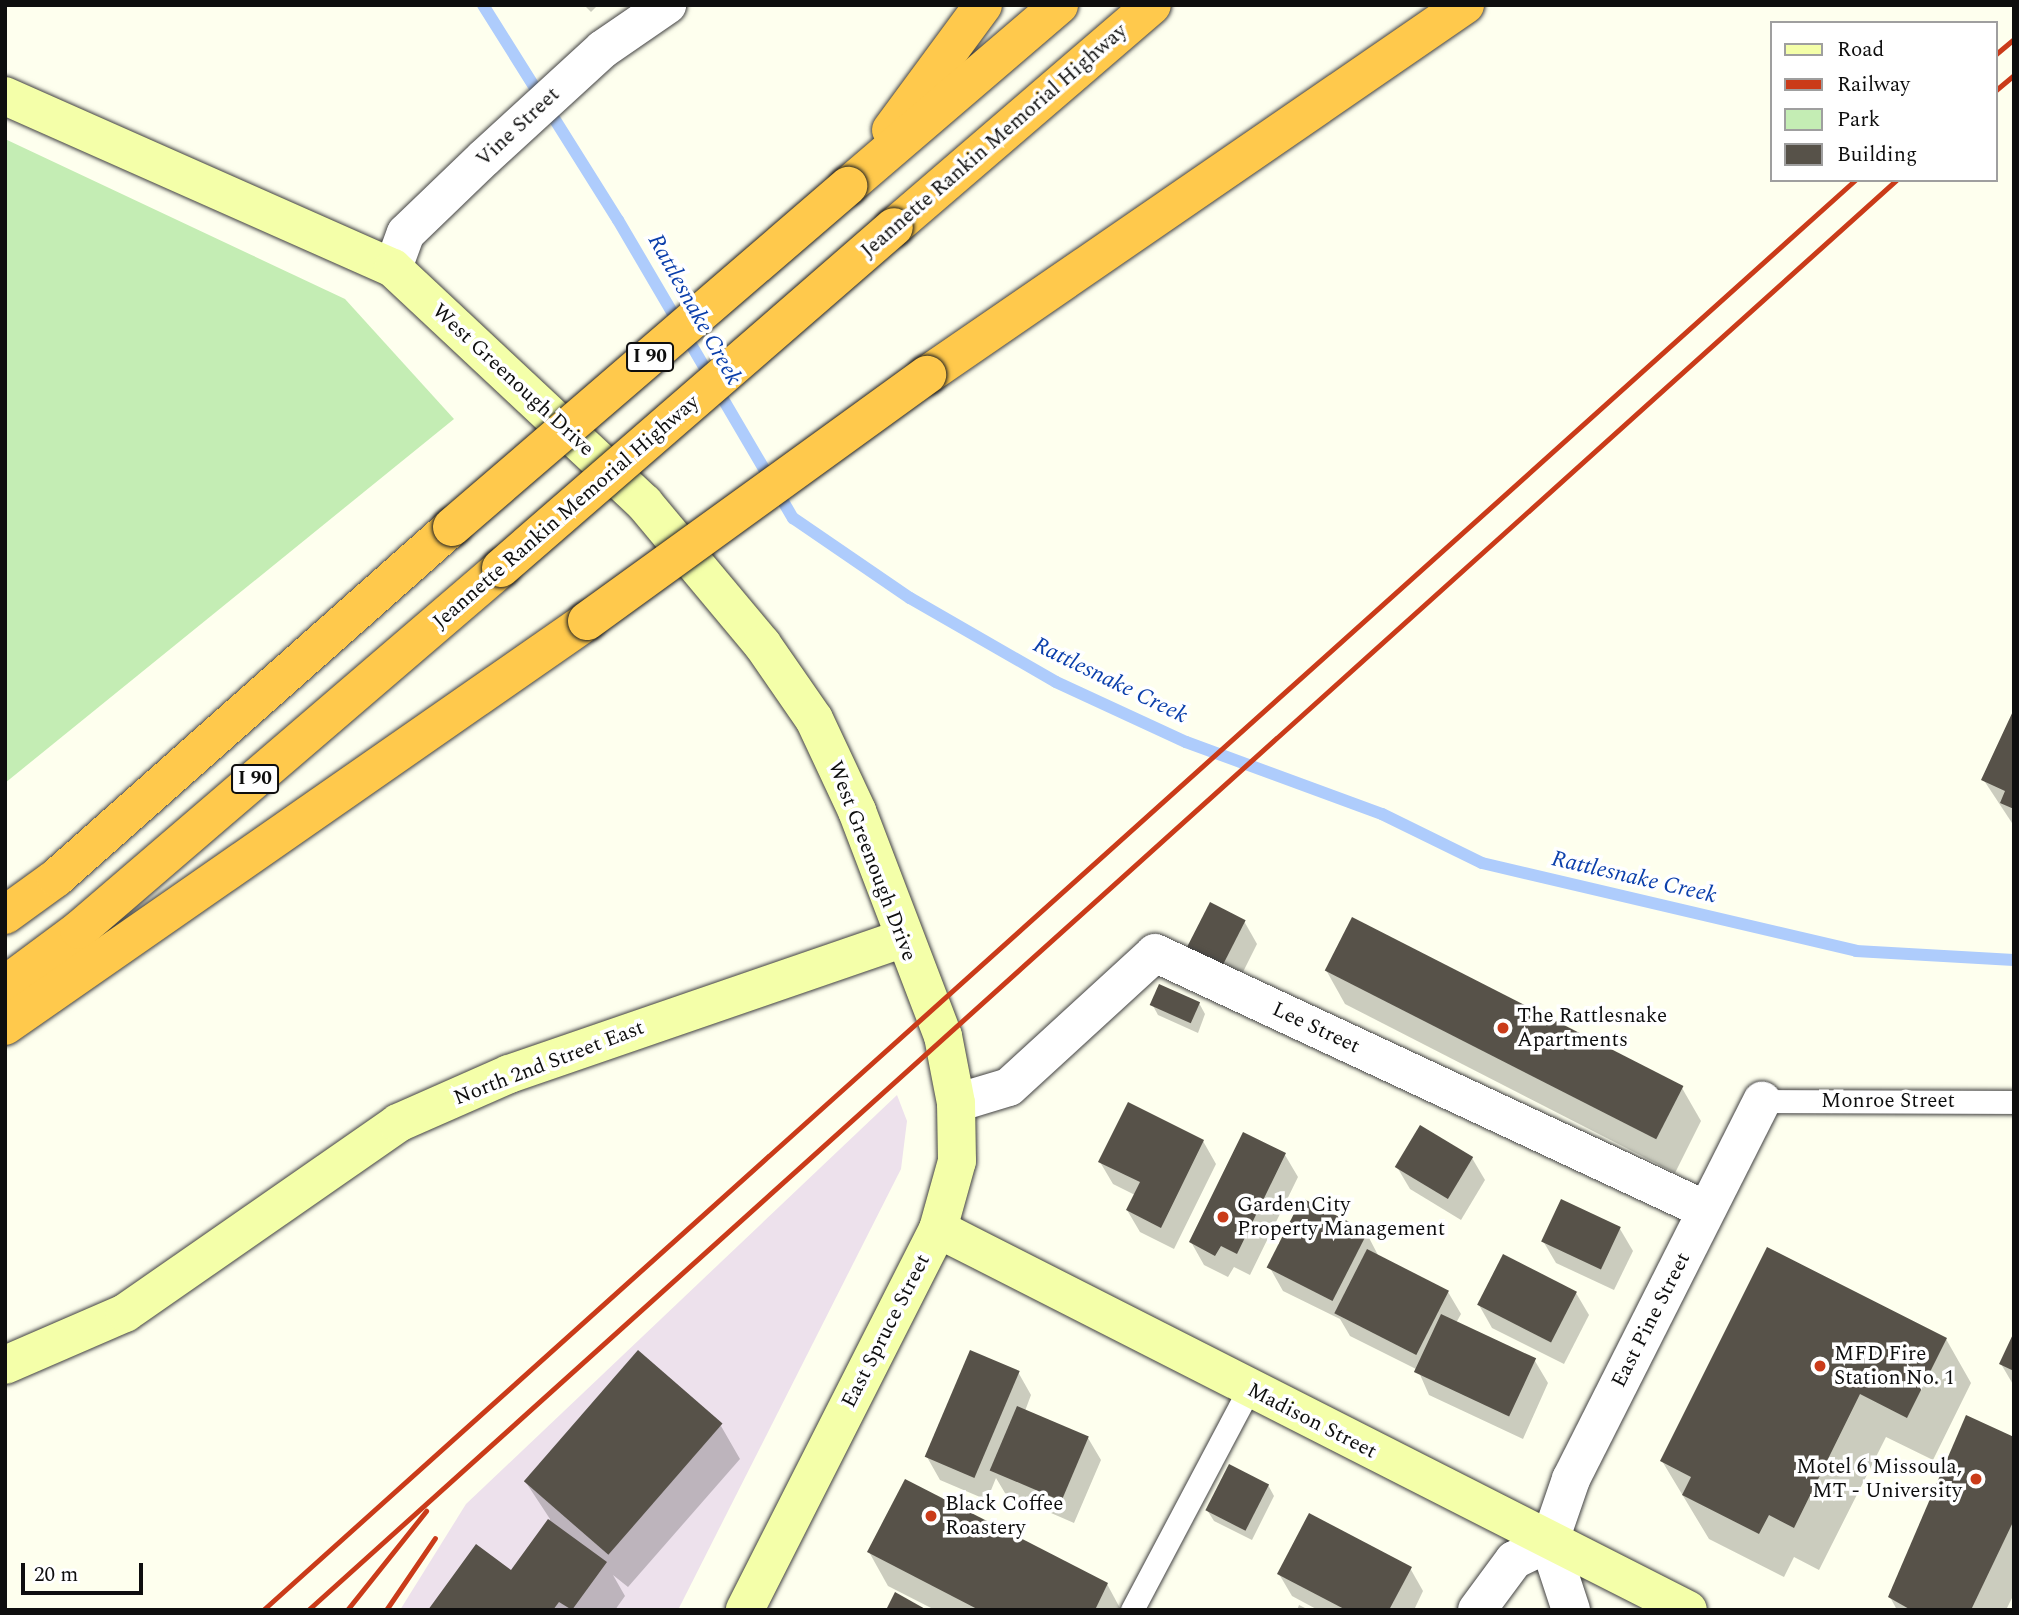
<!DOCTYPE html>
<html>
<head>
<meta charset="utf-8">
<style>
	body { margin:0 }
	#map { position:relative; width:2019px; height:1615px; overflow:hidden; background:#feffee; font-family:Spectral,serif }
	div>[style] { position:absolute }
	[style*='--x'] { left:calc(var(--x)*1px); top:calc(var(--y)*1px); width:calc(var(--w)*1px); rotate:calc(var(--a)*1deg) }
	.industrial>* { inset:0; background:#ede1ec }
	.green>* { inset:0; background:#c4edb4 }
	.shadow>* { inset:0; background:#0003 }
	.stream>* { height:12px; margin:-6px; padding:0 6px; transform-origin:6px; border-radius:6px; background:#aeccfc }
	.building>* { inset:0; background:#575249; transform-origin:0 0 }
	.roads { filter:drop-shadow(0 0 2px #414141) drop-shadow(0 0 2px #414141) }
	.lane>* { height:23px; margin:-11.5px; padding:0 11.5px; transform-origin:11.5px; border-radius:11.5px; background:#fff }
	.street>* { height:38px; margin:-19px; padding:0 19px; transform-origin:19px; border-radius:19px; background:#fff }
	.secondary>* { height:38px; margin:-19px; padding:0 19px; transform-origin:19px; border-radius:19px; background:#f4ffa9 }
	.highway>* { height:38px; margin:-19px; padding:0 19px; transform-origin:19px; border-radius:19px; background:#ffc94c }
	.rail>* { height:5px; margin:-2.5px; padding:0 2.5px; transform-origin:2.5px; border-radius:2.5px; background:#ca3b19 }
	.bridges { filter:drop-shadow(0 0 2px #1f1f1f) drop-shadow(0 0 2px #1f1f1f) }
	.highway-bridge>* { height:38px; margin:-19px; padding:0 19px; transform-origin:19px; border-radius:19px; background:#ffc94c }
	.dots>* { width:19px; height:19px; translate:-50% -50%; box-sizing:border-box; border:4px solid #fff; border-radius:50% }
	span { translate:-50% -50%; white-space:nowrap; text-align:center; line-height:1.15; -webkit-text-stroke:7px #fff; paint-order:stroke }
	.shield-label span { padding:2px 5px; background:#fff; border:2px solid; border-radius:5px; -webkit-text-stroke-width:0 }
	.shield-label { font-size:19px; color:#0e0e0e; font-weight:700 }
	.street-label { font-size:21px; color:#0e0e0e }
	.poi-label { font-size:21px; color:#0e0e0e }
	.left { translate:0 -50%; text-align:left }
	.right { translate:-100% -50%; text-align:right }
	.water-label { font-size:23px; color:#0b3fab; font-style:italic }
	.frame { position:absolute; inset:0; border:7px solid #0e0e0e; pointer-events:none }
	.legend { position:absolute; left:1770px; top:21px; width:228px; height:161px; box-sizing:border-box; background:#fff; border:2px solid #9f9f9f; margin:0; padding:9px 12px; list-style:none; font-size:21px; color:#0e0e0e }
	.legend li { display:flex; align-items:center; gap:14px; height:35px }
	.legend b { width:35px; border:2px solid #9f9f9f }
	.scale { position:absolute; left:21px; top:1563px; width:122px; height:32px; box-sizing:border-box; border:4px solid #0e0e0e; border-top:0; padding-left:9px; font-size:21px; line-height:24px; white-space:nowrap; color:#0e0e0e; -webkit-text-stroke:5px #fff; paint-order:stroke }
</style>
</head>
<body>
<div id="map">
	<div class="industrial">
		<i style="clip-path:polygon(897px 1095px,907px 1121px,901px 1169px,678px 1610px,400px 1610px,466px 1504px)"></i>
	</div>
	<div class="green">
		<i style="clip-path:polygon(5px 139px,345px 299px,454px 419px,5px 783px)"></i>
	</div>
	<div class="shadow">
		<i style="clip-path:polygon(584px 5px,598px 5px,591px 12px)"></i>
		<i style="clip-path:polygon(2014px 713px,2014px 826px,1983px 779px)"></i>
		<i style="clip-path:polygon(1244px 921px,1257px 944px,1234px 990px,1201px 974px)"></i>
		<i style="clip-path:polygon(1326px 970px,1682px 1088px,1701px 1121px,1675px 1173px,1345px 1004px)"></i>
		<i style="clip-path:polygon(1199px 1003px,1205px 1014px,1198px 1033px,1158px 1015px,1152px 1004px)"></i>
		<i style="clip-path:polygon(1203px 1141px,1216px 1164px,1174px 1249px,1140px 1232px,1127px 1210px,1135px 1195px,1113px 1184px,1100px 1162px)"></i>
		<i style="clip-path:polygon(1285px 1155px,1298px 1177px,1250px 1275px,1234px 1267px,1228px 1277px,1204px 1265px,1191px 1242px)"></i>
		<i style="clip-path:polygon(1472px 1158px,1485px 1180px,1461px 1220px,1410px 1189px,1397px 1167px)"></i>
		<i style="clip-path:polygon(1620px 1229px,1633px 1251px,1614px 1290px,1556px 1263px,1543px 1241px)"></i>
		<i style="clip-path:polygon(1366px 1232px,1379px 1257px,1448px 1292px,1461px 1314px,1456px 1323px,1535px 1361px,1548px 1383px,1523px 1439px,1429px 1395px,1418px 1370px,1350px 1336px,1340px 1319px,1283px 1291px,1270px 1268px)"></i>
		<i style="clip-path:polygon(1576px 1293px,1589px 1315px,1564px 1364px,1492px 1328px,1479px 1305px)"></i>
		<i style="clip-path:polygon(2014px 1336px,2014px 1386px,2001px 1364px)"></i>
		<i style="clip-path:polygon(1946px 1339px,1971px 1383px,1933px 1460px,1886px 1437px,1819px 1570px,1794px 1557px,1784px 1577px,1709px 1539px,1662px 1461px)"></i>
		<i style="clip-path:polygon(1018px 1372px,1031px 1395px,1025px 1411px,1088px 1438px,1101px 1460px,1074px 1523px,1005px 1493px,996px 1478px,987px 1500px,940px 1480px,927px 1457px)"></i>
		<i style="clip-path:polygon(721px 1426px,740px 1459px,628px 1587px,613px 1575px,625px 1596px,615px 1610px,430px 1610px,511px 1572px,550px 1519px,525px 1481px)"></i>
		<i style="clip-path:polygon(2014px 1439px,2014px 1594px,2006px 1610px,1897px 1610px,1890px 1597px)"></i>
		<i style="clip-path:polygon(1268px 1485px,1274px 1496px,1252px 1540px,1214px 1521px,1207px 1510px)"></i>
		<i style="clip-path:polygon(869px 1552px,1107px 1584px,1121px 1610px,935px 1610px,888px 1586px)"></i>
		<i style="clip-path:polygon(1410px 1568px,1423px 1591px,1414px 1610px,1318px 1610px,1292px 1596px,1279px 1574px)"></i>
		<i style="clip-path:polygon(1299px 1605px,1309px 1610px,1297px 1610px)"></i>
	</div>
	<div class="stream">
		<i style="--x:483;--y:5;--w:254;--a:57.9"></i>
		<i style="--x:618;--y:220;--w:346;--a:59.6"></i>
		<i style="--x:793;--y:518;--w:142;--a:34.4"></i>
		<i style="--x:910;--y:598;--w:168;--a:29.9"></i>
		<i style="--x:1056;--y:682;--w:143;--a:24.8"></i>
		<i style="--x:1186;--y:742;--w:209;--a:20.2"></i>
		<i style="--x:1382;--y:814;--w:111;--a:26.1"></i>
		<i style="--x:1482;--y:863;--w:384;--a:13.2"></i>
		<i style="--x:1856;--y:951;--w:158;--a:3.3"></i>
	</div>
	<div class="building">
		<i style="clip-path:polygon(2014px 709px,2014px 809px,2000px 803px,2005px 791px,1981px 780px)"></i>
		<i style="left:1210px;top:902px;width:40px;height:55px;rotate:27deg"></i>
		<i style="left:1352px;top:917px;width:372px;height:60px;rotate:27deg"></i>
		<i style="left:1159px;top:984px;width:45px;height:23px;rotate:24deg"></i>
		<i style="clip-path:polygon(1128px 1102px,1204px 1140px,1161px 1228px,1126px 1210px,1140px 1182px,1098px 1162px)"></i>
		<i style="left:1420px;top:1125px;width:62px;height:49px;rotate:31deg"></i>
		<i style="clip-path:polygon(1243px 1132px,1286px 1153px,1237px 1254px,1221px 1246px,1215px 1256px,1189px 1242px)"></i>
		<i style="left:1302px;top:1198px;width:74px;height:78px;rotate:27deg"></i>
		<i style="left:1561px;top:1199px;width:66px;height:47px;rotate:25deg"></i>
		<i style="clip-path:polygon(1767px 1247px,1947px 1338px,1907px 1418px,1860px 1394px,1794px 1528px,1769px 1515px,1759px 1534px,1682px 1495px,1691px 1477px,1660px 1461px)"></i>
		<i style="left:1367px;top:1249px;width:92px;height:72px;rotate:27deg"></i>
		<i style="left:1503px;top:1254px;width:83px;height:57px;rotate:27deg"></i>
		<i style="left:1441px;top:1314px;width:105px;height:64px;rotate:25deg"></i>
		<i style="clip-path:polygon(2014px 1332px,2014px 1371px,1999px 1364px)"></i>
		<i style="left:638px;top:1350px;width:112px;height:174px;rotate:41deg"></i>
		<i style="left:970px;top:1350px;width:54px;height:116px;rotate:23deg"></i>
		<i style="left:1017px;top:1406px;width:78px;height:70px;rotate:23deg"></i>
		<i style="clip-path:polygon(1966px 1415px,2014px 1437px,2014px 1520px,1971px 1610px,1911px 1610px,1888px 1597px)"></i>
		<i style="left:1229px;top:1464px;width:45px;height:52px;rotate:27deg"></i>
		<i style="clip-path:polygon(905px 1479px,1108px 1583px,1095px 1610px,979px 1610px,867px 1552px)"></i>
		<i style="clip-path:polygon(1309px 1513px,1412px 1567px,1389px 1610px,1346px 1610px,1277px 1574px)"></i>
		<i style="clip-path:polygon(548px 1519px,607px 1562px,572px 1610px,559px 1602px,553px 1610px,428px 1610px,476px 1544px,511px 1570px)"></i>
		<i style="clip-path:polygon(895px 1592px,927px 1610px,886px 1610px)"></i>
	</div>
	<div class="roads">
		<div class="lane">
			<i style="--x:1762;--y:1101;--w:252;--a:0.2"></i>
			<i style="--x:1132;--y:1610;--w:250;--a:-62.1"></i>
		</div>
		<div class="street">
			<i style="--x:393;--y:268;--w:37;--a:-70"></i>
			<i style="--x:406;--y:233;--w:108;--a:-43.9"></i>
			<i style="--x:484;--y:158;--w:161;--a:-42.5"></i>
			<i style="--x:603;--y:49;--w:78;--a:-34.5"></i>
			<i style="--x:956;--y:1103;--w:55;--a:-16.8"></i>
			<i style="--x:1009;--y:1087;--w:198;--a:-42.5"></i>
			<i style="--x:1155;--y:953;--w:608;--a:25.01"></i>
			<i style="--x:1477;--y:1610;--w:62;--a:-53.5"></i>
			<i style="--x:1514;--y:1560;--w:39;--a:-26"></i>
			<i style="--x:1571;--y:1610;--w:71;--a:-108.2"></i>
			<i style="--x:1549;--y:1543;--w:68;--a:-71"></i>
			<i style="--x:1571;--y:1479;--w:424;--a:-63.2"></i>
		</div>
		<div class="secondary">
			<i style="--x:5;--y:96;--w:424;--a:23.9"></i>
			<i style="--x:393;--y:268;--w:344;--a:43.1"></i>
			<i style="--x:644;--y:503;--w:184;--a:50.1"></i>
			<i style="--x:762;--y:644;--w:91;--a:55.3"></i>
			<i style="--x:814;--y:719;--w:102;--a:64.9"></i>
			<i style="--x:857;--y:811;--w:241;--a:69.1"></i>
			<i style="--x:943;--y:1036;--w:68;--a:79"></i>
			<i style="--x:956;--y:1103;--w:58;--a:89"></i>
			<i style="--x:957;--y:1161;--w:71;--a:105.6"></i>
			<i style="--x:938;--y:1229;--w:427;--a:116.9"></i>
			<i style="--x:938;--y:1229;--w:841;--a:26.93"></i>
			<i style="--x:5;--y:1365;--w:131;--a:-23.4"></i>
			<i style="--x:125;--y:1313;--w:333;--a:-34.8"></i>
			<i style="--x:398;--y:1123;--w:121;--a:-23.8"></i>
			<i style="--x:509;--y:1074;--w:415;--a:-19"></i>
		</div>
		<div class="highway">
			<i style="--x:891;--y:130;--w:155;--a:-53.6"></i>
			<i style="--x:848;--y:186;--w:278;--a:-40.6"></i>
			<i style="--x:894;--y:227;--w:340;--a:-40.7"></i>
			<i style="--x:927;--y:375;--w:653;--a:-34.52"></i>
			<i style="--x:5;--y:915;--w:63;--a:-36"></i>
			<i style="--x:56;--y:878;--w:529;--a:-41.55"></i>
			<i style="--x:5;--y:985;--w:92;--a:-36.6"></i>
			<i style="--x:79;--y:930;--w:556;--a:-40.62"></i>
			<i style="--x:5;--y:1026;--w:709;--a:-34.83"></i>
		</div>
	</div>
	<div class="rail">
		<i style="--x:1996;--y:54;--w:23;--a:-40"></i>
		<i style="--x:1996;--y:90;--w:23;--a:-40"></i>
		<i style="--x:263;--y:1610;--w:2140;--a:-41.93"></i>
		<i style="--x:308;--y:1610;--w:2137;--a:-42"></i>
		<i style="--x:347;--y:1610;--w:127;--a:-51.4"></i>
		<i style="--x:386;--y:1610;--w:87;--a:-55.8"></i>
	</div>
	<div class="bridges">
		<div class="highway-bridge">
			<i style="--x:452;--y:527;--w:523;--a:-40.73"></i>
			<i style="--x:501;--y:568;--w:520;--a:-40.95"></i>
			<i style="--x:587;--y:621;--w:420;--a:-35.9"></i>
		</div>
	</div>
	<div class="dots">
		<i style="left:1503px;top:1028px;background:#ca3b19"></i>
		<i style="left:1223px;top:1217px;background:#ca3b19"></i>
		<i style="left:1820px;top:1366px;background:#ca3b19"></i>
		<i style="left:1976px;top:1479px;background:#ca3b19"></i>
		<i style="left:931px;top:1516px;background:#ca3b19"></i>
	</div>
	<div class="shield-label">
		<span style="left:650px;top:357px">I 90</span>
		<span style="left:255px;top:779px">I 90</span>
	</div>
	<div class="street-label">
		<span style="left:518px;top:127px;rotate:-43deg">Vine Street</span>
		<span style="left:994px;top:141px;rotate:-41deg">Jeannette Rankin Memorial Highway</span>
		<span style="left:513px;top:380px;rotate:43deg">West Greenough Drive</span>
		<span style="left:566px;top:512px;rotate:-41deg">Jeannette Rankin Memorial Highway</span>
		<span style="left:872px;top:861px;rotate:69deg">West Greenough Drive</span>
		<span style="left:1316px;top:1028px;rotate:25deg">Lee Street</span>
		<span style="left:549px;top:1063px;rotate:-21deg">North 2nd Street East</span>
		<span style="left:1888px;top:1101px">Monroe Street</span>
		<span style="left:1651px;top:1320px;rotate:-63deg">East Pine Street</span>
		<span style="left:886px;top:1331px;rotate:-63deg">East Spruce Street</span>
		<span style="left:1312px;top:1421px;rotate:27deg">Madison Street</span>
	</div>
	<div class="poi-label">
		<span class="left" style="left:1517px;top:1028px">The Rattlesnake<br>Apartments</span>
		<span class="left" style="left:1237px;top:1217px">Garden City<br>Property Management</span>
		<span class="left" style="left:1834px;top:1366px">MFD Fire<br>Station No. 1</span>
		<span class="right" style="left:1962px;top:1479px">Motel 6 Missoula,<br>MT - University</span>
		<span class="left" style="left:945px;top:1516px">Black Coffee<br>Roastery</span>
	</div>
	<div class="water-label">
		<span style="left:694px;top:310px;rotate:61deg">Rattlesnake Creek</span>
		<span style="left:1110px;top:681px;rotate:26deg">Rattlesnake Creek</span>
		<span style="left:1634px;top:878px;rotate:13deg">Rattlesnake Creek</span>
	</div>
	<div class="frame"></div>
	<ul class="legend">
	<li><b style="height:9px;background:#f4ffa9"></b>Road</li>
	<li><b style="height:9px;background:#ca3b19"></b>Railway</li>
	<li><b style="height:19px;background:#c4edb4"></b>Park</li>
	<li><b style="height:19px;background:#575249"></b>Building</li>
	</ul>
	<div class="scale">20 m</div>
</div>
</body>
</html>
